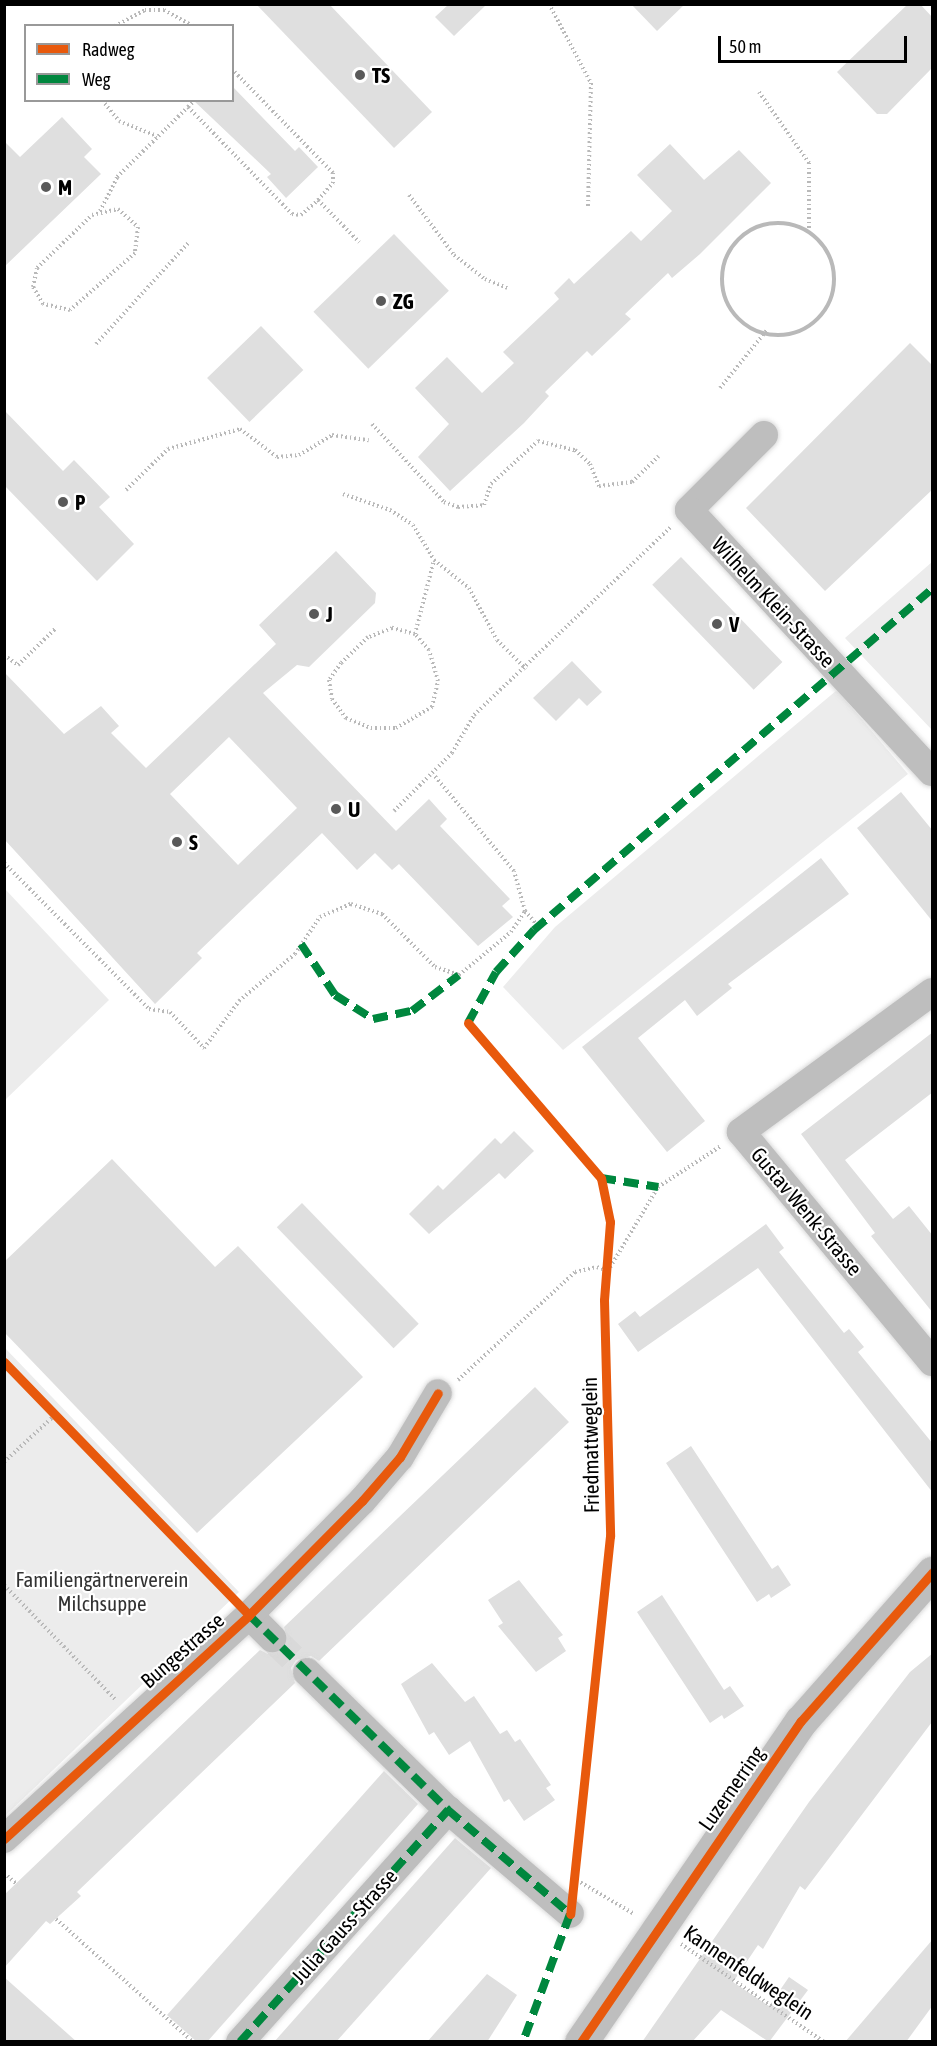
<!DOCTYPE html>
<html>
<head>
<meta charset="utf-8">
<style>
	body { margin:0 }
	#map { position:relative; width:937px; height:2046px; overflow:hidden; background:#fff; font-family:"Asap Condensed",sans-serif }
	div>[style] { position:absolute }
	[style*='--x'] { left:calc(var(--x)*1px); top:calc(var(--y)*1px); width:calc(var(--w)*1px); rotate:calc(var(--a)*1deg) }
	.green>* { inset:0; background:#ececec }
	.building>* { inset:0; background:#dfdfdf; transform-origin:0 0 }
	.street-tunnel>* { height:28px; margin-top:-14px; transform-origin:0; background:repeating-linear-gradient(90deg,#d9d9d9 0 28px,transparent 0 42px) }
	.path>* { height:4px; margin-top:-2px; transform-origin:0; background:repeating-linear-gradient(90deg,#b9b9b9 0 1.5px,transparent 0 4.5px) }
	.path>.ring { margin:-2px; padding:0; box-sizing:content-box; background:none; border:4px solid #b9b9b9; border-radius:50% }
	.roads { filter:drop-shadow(0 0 2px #dbdbdb) drop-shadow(0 0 2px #dbdbdb) }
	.street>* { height:28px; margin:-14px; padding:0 14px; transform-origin:14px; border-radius:14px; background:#bebebe }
	.primary>* { height:33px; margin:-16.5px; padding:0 16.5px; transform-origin:16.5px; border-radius:16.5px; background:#bebebe }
	.quiet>* { height:8px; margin-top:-4px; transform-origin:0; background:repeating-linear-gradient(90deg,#00873e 0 15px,transparent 0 23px) }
	.cycleway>* { height:9px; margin:-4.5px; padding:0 4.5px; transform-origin:4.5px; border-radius:4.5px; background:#e8590c }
	.dots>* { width:16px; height:16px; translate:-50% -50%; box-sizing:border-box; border:3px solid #fff; border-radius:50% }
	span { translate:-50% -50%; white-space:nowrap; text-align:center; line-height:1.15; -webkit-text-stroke:4.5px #fff; paint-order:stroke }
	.poi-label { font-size:21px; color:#000; font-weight:700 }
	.left { translate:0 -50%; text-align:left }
	.street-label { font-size:21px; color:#000 }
	.park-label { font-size:21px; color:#333 }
	.frame { position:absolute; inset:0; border:6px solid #000; pointer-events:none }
	.legend { position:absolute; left:24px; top:24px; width:210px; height:78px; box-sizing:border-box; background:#fff; border:2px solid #999; margin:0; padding:8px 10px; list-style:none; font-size:18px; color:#000 }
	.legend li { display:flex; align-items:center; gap:12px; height:30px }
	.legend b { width:30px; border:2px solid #999 }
	.scale { position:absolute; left:718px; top:36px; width:189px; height:27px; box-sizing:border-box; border:3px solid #000; border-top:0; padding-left:8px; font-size:18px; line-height:21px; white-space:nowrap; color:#000; -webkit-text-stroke:4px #fff; paint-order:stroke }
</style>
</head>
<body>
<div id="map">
	<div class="green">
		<i style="clip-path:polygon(932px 562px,932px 730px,845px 638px)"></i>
		<i style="clip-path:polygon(837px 690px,908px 774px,563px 1050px,503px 987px,555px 927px)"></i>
		<i style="clip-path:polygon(5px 889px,109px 1000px,5px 1100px)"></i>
		<i style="clip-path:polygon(5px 1348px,239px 1592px,5px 1816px)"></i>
	</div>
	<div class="building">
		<i style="clip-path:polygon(256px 4px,329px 4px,432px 112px,394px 148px)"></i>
		<i style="clip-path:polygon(449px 4px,487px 4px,454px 36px,435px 17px)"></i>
		<i style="clip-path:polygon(631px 4px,685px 4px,657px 31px)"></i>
		<i style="clip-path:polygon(908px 4px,920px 4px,933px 18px,933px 67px,887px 114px,877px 114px,837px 72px)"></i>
		<i style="clip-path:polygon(232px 86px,295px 151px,299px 147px,318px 167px,286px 198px,267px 177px,271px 174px,193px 100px,232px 100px)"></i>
		<i style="clip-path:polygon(62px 117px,92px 149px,84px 157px,101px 174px,4px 267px,4px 141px,20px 157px)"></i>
		<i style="clip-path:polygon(670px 144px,704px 180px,739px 150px,771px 183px,700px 254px,672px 278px,668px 273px,625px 314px,631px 319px,592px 356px,587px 351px,545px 392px,549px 396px,524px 423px,450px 491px,418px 457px,449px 424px,415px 388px,447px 357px,482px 393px,514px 363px,503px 352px,559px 299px,554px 293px,569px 278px,574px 284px,631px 231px,641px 241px,672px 211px,637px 175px)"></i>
		<i style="left:394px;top:234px;width:79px;height:112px;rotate:46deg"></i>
		<i style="left:261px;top:326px;width:61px;height:75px;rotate:46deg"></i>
		<i style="clip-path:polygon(910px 343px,933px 366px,933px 489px,825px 591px,746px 508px)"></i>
		<i style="clip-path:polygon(4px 410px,63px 471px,74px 460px,110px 497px,99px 507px,134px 544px,97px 581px,4px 485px)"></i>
		<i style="clip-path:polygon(evenodd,336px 551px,376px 593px,375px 603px,309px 667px,297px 665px,263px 693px,396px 831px,429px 799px,447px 819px,440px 826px,510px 899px,502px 906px,513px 917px,478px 946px,399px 864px,392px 870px,375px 853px,357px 870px,322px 833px,197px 953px,202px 958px,155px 1004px,4px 839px,4px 672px,64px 734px,101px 706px,119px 726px,111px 733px,146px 768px,276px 644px,259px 625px,336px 551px,229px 737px,297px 808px,238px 865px,170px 794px,229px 737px)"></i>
		<i style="left:681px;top:557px;width:146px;height:40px;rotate:46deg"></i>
		<i style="clip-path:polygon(572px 661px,602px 692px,587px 706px,579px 698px,556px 721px,533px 698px)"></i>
		<i style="clip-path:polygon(901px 792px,933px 831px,933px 922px,857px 828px)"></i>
		<i style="clip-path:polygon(821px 858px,849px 894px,728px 984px,732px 988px,697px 1016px,685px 1000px,638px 1038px,705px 1121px,667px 1152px,582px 1047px)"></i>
		<i style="clip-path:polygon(933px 1032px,933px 1092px,845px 1160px,893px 1219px,909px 1206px,933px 1236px,933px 1313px,871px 1236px,875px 1233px,801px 1134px)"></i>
		<i style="clip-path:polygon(514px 1131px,534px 1151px,505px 1179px,499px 1173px,429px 1234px,409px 1214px,438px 1185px,443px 1190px,495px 1138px,501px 1144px)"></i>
		<i style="clip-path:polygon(112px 1159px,215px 1267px,238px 1246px,363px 1377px,197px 1533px,4px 1332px,4px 1262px)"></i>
		<i style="left:302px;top:1203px;width:168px;height:35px;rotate:46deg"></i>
		<i style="clip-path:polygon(766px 1224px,784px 1248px,779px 1252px,844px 1333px,849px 1329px,864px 1347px,858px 1352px,933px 1444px,933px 1493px,758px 1268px,638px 1352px,618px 1324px,635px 1311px,640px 1317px)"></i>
		<i style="clip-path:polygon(535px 1387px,569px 1422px,319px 1661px,311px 1656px,296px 1660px,291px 1668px,295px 1683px,77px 1892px,81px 1896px,50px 1924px,46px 1921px,4px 1968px,4px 1895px,260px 1650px,268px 1654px,283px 1650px,288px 1642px,284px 1627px)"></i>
		<i style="clip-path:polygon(691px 1446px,772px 1569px,778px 1565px,791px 1585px,771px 1598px,769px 1594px,757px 1602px,666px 1463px)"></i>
		<i style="clip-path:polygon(519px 1580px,563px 1635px,558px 1638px,566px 1651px,536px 1672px,498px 1626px,503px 1623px,488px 1600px)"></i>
		<i style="clip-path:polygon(662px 1595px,724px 1690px,730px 1686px,744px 1706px,724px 1719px,722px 1715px,710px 1723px,637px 1612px)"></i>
		<i style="clip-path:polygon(933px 1653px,932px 1722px,805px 1890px,800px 1886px,763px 1949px,758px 1945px,733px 1982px,769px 2006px,789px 1977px,808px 1990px,769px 2042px,721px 2010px,692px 2042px,642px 2042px,809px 1802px,910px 1672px)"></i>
		<i style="clip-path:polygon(432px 1663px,465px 1702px,474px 1696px,500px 1734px,507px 1730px,515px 1742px,520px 1739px,551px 1785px,546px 1788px,555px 1800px,524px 1821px,509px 1799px,504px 1802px,470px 1741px,449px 1755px,434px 1732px,429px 1735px,401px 1684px)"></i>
		<i style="clip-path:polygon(384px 1771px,418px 1804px,207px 2042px,197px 2042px,167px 2015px)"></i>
		<i style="clip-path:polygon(455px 1838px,491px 1868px,394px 1977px,336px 2042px,274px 2042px)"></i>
		<i style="clip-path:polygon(933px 1939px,933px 2005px,906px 2042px,845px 2042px)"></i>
		<i style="clip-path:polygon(487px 1974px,517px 1995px,487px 2042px,427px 2042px)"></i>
		<i style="clip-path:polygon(4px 1977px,77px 2042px,4px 2042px)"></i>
	</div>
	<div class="street-tunnel">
		<i style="--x:272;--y:1638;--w:49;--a:44.2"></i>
	</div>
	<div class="path">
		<i style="--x:549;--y:4;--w:89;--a:62"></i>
		<i style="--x:591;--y:83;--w:124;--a:91.4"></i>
		<i style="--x:115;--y:26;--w:34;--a:-28"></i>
		<i style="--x:145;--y:10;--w:19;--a:0"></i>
		<i style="--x:164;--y:10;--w:33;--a:29"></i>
		<i style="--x:759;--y:92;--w:87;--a:54.8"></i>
		<i style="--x:809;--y:163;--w:70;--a:90"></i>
		<i style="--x:102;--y:100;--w:27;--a:51"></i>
		<i style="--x:119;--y:121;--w:41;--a:21.5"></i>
		<i style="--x:188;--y:107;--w:10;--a:-45"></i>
		<i style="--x:409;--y:195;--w:75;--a:53.1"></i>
		<i style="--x:454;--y:255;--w:39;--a:38"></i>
		<i style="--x:485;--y:279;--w:24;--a:22"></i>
		<i style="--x:318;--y:200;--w:59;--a:45.7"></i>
		<i style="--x:118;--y:209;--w:27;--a:42"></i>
		<i style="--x:138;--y:227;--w:26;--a:97"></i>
		<i style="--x:135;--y:253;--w:86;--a:138.8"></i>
		<i style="--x:70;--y:310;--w:28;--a:-167"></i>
		<i style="--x:43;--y:304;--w:20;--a:-120"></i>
		<i style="--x:33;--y:287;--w:19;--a:-78"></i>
		<i style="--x:37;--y:268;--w:76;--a:-43.9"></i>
		<i style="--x:92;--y:215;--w:27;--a:-13"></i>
		<i style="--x:100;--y:211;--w:38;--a:-63"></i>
		<i style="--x:117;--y:177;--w:100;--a:-44.6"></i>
		<i style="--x:188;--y:107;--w:149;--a:45.8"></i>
		<i style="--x:292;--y:214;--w:9;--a:6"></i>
		<i style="--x:301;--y:215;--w:23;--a:-41"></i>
		<i style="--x:318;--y:200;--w:23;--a:-49"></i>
		<i style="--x:333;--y:183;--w:10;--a:-90"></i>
		<i style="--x:333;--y:173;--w:145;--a:-134.2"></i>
		<i class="ring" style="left:722px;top:223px;width:108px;height:108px"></i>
		<i style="--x:96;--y:344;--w:138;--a:-47.6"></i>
		<i style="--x:720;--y:388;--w:75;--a:-51"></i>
		<i style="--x:372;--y:424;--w:106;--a:47.3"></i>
		<i style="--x:444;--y:502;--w:15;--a:20"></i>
		<i style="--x:458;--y:507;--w:26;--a:-4"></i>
		<i style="--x:484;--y:505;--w:22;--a:-72"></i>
		<i style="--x:491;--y:484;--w:64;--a:-42.5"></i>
		<i style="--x:538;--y:441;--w:38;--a:14"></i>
		<i style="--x:575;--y:450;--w:21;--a:43"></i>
		<i style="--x:590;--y:464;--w:24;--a:68"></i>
		<i style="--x:599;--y:486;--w:33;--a:-7"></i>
		<i style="--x:632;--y:482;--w:37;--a:-44"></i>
		<i style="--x:126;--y:490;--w:59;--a:-44.3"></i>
		<i style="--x:168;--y:449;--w:75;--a:-15.5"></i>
		<i style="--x:240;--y:429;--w:46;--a:37.1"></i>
		<i style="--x:277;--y:457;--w:22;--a:-5"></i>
		<i style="--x:299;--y:455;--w:39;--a:-31"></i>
		<i style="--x:332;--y:435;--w:37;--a:8"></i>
		<i style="--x:343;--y:494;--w:50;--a:18.8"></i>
		<i style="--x:390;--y:510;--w:27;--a:33"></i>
		<i style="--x:413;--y:525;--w:41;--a:59"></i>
		<i style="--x:434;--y:560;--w:45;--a:38.7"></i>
		<i style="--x:469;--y:588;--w:59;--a:61.7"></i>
		<i style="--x:497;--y:640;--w:41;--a:45"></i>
		<i style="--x:415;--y:634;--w:24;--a:-165"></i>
		<i style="--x:392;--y:628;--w:26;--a:159"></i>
		<i style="--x:368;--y:637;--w:37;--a:136"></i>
		<i style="--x:341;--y:663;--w:21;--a:125"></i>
		<i style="--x:329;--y:680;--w:19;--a:81"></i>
		<i style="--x:332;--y:699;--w:24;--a:54"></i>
		<i style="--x:346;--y:718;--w:27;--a:22"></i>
		<i style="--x:371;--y:728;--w:25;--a:0"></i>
		<i style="--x:396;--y:728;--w:42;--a:-30.3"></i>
		<i style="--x:432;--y:707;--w:27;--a:-77"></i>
		<i style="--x:438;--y:681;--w:32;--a:-106"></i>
		<i style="--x:429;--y:650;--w:21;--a:-131"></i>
		<i style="--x:415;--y:634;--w:76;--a:-75.6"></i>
		<i style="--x:4;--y:655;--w:17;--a:36"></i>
		<i style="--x:18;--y:665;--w:52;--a:-44.2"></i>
		<i style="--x:394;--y:811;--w:82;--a:-45"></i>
		<i style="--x:452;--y:753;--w:44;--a:-59.9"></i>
		<i style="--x:474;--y:715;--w:272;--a:-43.7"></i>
		<i style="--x:4;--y:863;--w:206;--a:45.2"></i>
		<i style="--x:149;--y:1009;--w:21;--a:8"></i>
		<i style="--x:170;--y:1012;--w:50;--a:46.6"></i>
		<i style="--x:204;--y:1048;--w:59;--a:-53.3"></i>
		<i style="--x:239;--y:1001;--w:73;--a:-40"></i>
		<i style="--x:295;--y:954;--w:45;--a:-56"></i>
		<i style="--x:320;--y:917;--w:34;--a:-23"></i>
		<i style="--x:351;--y:904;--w:33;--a:18"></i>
		<i style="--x:382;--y:914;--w:75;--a:45"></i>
		<i style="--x:435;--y:967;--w:25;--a:18"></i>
		<i style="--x:459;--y:975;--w:67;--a:-39.6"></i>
		<i style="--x:511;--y:932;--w:25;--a:-56"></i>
		<i style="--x:525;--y:911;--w:41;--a:-105.4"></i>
		<i style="--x:514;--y:871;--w:126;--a:-129.9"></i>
		<i style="--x:525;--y:911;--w:20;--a:49"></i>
		<i style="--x:4;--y:1362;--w:327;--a:46"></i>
		<i style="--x:458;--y:1380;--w:159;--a:-42.7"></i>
		<i style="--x:575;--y:1272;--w:23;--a:-13"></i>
		<i style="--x:597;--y:1267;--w:12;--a:20"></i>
		<i style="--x:608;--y:1271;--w:98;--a:-59.2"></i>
		<i style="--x:658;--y:1187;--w:75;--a:-33.1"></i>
		<i style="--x:4;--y:1462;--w:69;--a:-42.7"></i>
		<i style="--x:4;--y:1585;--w:162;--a:45.8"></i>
		<i style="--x:4;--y:1873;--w:18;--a:41"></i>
		<i style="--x:573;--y:1878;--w:71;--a:30.5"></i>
		<i style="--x:56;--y:1919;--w:184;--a:41.9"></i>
		<i style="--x:681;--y:1944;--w:173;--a:34.4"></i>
	</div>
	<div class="roads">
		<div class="street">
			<i style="--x:764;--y:435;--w:106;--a:135"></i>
			<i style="--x:689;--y:510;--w:357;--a:47.2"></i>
			<i style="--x:932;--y:992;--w:237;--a:143.8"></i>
			<i style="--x:741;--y:1132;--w:299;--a:50.3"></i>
			<i style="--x:249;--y:1615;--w:33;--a:45"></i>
			<i style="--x:307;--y:1672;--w:197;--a:44.4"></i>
			<i style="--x:448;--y:1810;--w:160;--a:40.4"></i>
			<i style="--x:4;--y:1839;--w:332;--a:-42.4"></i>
			<i style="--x:249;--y:1615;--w:161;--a:-45.3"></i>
			<i style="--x:362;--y:1501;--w:58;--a:-49.2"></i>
			<i style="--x:400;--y:1457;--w:74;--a:-59.3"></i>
			<i style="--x:240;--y:2042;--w:312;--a:-48.1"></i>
		</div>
		<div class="primary">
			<i style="--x:581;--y:2042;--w:389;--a:-55.6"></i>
			<i style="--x:801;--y:1721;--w:198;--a:-48.5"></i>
		</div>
	</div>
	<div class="quiet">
		<i style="--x:301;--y:944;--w:61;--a:56.3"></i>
		<i style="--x:335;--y:995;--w:45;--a:32.3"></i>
		<i style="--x:373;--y:1019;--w:40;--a:-12"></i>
		<i style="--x:412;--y:1011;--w:59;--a:-37.5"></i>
		<i style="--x:468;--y:1023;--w:58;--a:-61.2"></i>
		<i style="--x:496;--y:972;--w:57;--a:-47.9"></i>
		<i style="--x:534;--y:930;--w:524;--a:-40.59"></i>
		<i style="--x:601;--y:1178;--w:58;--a:9"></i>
		<i style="--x:249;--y:1615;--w:279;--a:44.4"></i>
		<i style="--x:448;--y:1810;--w:160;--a:40.4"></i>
		<i style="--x:570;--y:1914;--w:136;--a:110.2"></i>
		<i style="--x:240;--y:2042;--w:312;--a:-48.1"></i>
	</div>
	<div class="cycleway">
		<i style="--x:468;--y:1023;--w:204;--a:49.4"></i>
		<i style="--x:601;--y:1178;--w:45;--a:78.4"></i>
		<i style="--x:610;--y:1222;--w:78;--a:94.4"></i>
		<i style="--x:604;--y:1300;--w:236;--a:88.5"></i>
		<i style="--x:610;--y:1536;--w:380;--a:96"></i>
		<i style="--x:4;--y:1362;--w:352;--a:45.9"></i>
		<i style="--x:4;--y:1839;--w:332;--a:-42.4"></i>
		<i style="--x:249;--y:1615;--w:161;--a:-45.3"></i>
		<i style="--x:362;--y:1501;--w:58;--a:-49.2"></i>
		<i style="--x:400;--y:1457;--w:74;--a:-59.3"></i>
		<i style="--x:581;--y:2042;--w:389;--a:-55.6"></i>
		<i style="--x:801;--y:1721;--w:198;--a:-48.5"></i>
	</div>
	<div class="dots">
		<i style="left:360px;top:75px;background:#595959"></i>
		<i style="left:46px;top:187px;background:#595959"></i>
		<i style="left:381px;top:301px;background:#595959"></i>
		<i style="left:63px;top:502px;background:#595959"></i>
		<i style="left:314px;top:614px;background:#595959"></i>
		<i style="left:717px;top:624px;background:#595959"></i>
		<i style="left:336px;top:809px;background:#595959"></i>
		<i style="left:177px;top:842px;background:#595959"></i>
	</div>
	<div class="poi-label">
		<span class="left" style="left:372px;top:75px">TS</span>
		<span class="left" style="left:58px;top:187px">M</span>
		<span class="left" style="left:393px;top:301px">ZG</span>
		<span class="left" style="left:75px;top:502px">P</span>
		<span class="left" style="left:326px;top:614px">J</span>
		<span class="left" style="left:729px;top:624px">V</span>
		<span class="left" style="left:348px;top:809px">U</span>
		<span class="left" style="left:189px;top:842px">S</span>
	</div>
	<div class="street-label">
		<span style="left:774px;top:602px;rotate:47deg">Wilhelm Klein-Strasse</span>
		<span style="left:807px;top:1211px;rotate:50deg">Gustav Wenk-Strasse</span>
		<span style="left:590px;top:1445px;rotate:-91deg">Friedmattweglein</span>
		<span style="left:182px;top:1650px;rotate:-41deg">Bungestrasse</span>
		<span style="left:731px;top:1788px;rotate:-55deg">Luzernerring</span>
		<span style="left:344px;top:1926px;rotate:-48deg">Julia Gauss-Strasse</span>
		<span style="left:749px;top:1972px;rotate:34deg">Kannenfeldweglein</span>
	</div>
	<div class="park-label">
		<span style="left:102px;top:1591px">Familiengärtnerverein<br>Milchsuppe</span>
	</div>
	<div class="frame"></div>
	<ul class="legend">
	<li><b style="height:8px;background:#e8590c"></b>Radweg</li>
	<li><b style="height:8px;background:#00873e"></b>Weg</li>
	</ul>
	<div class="scale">50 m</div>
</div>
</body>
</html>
